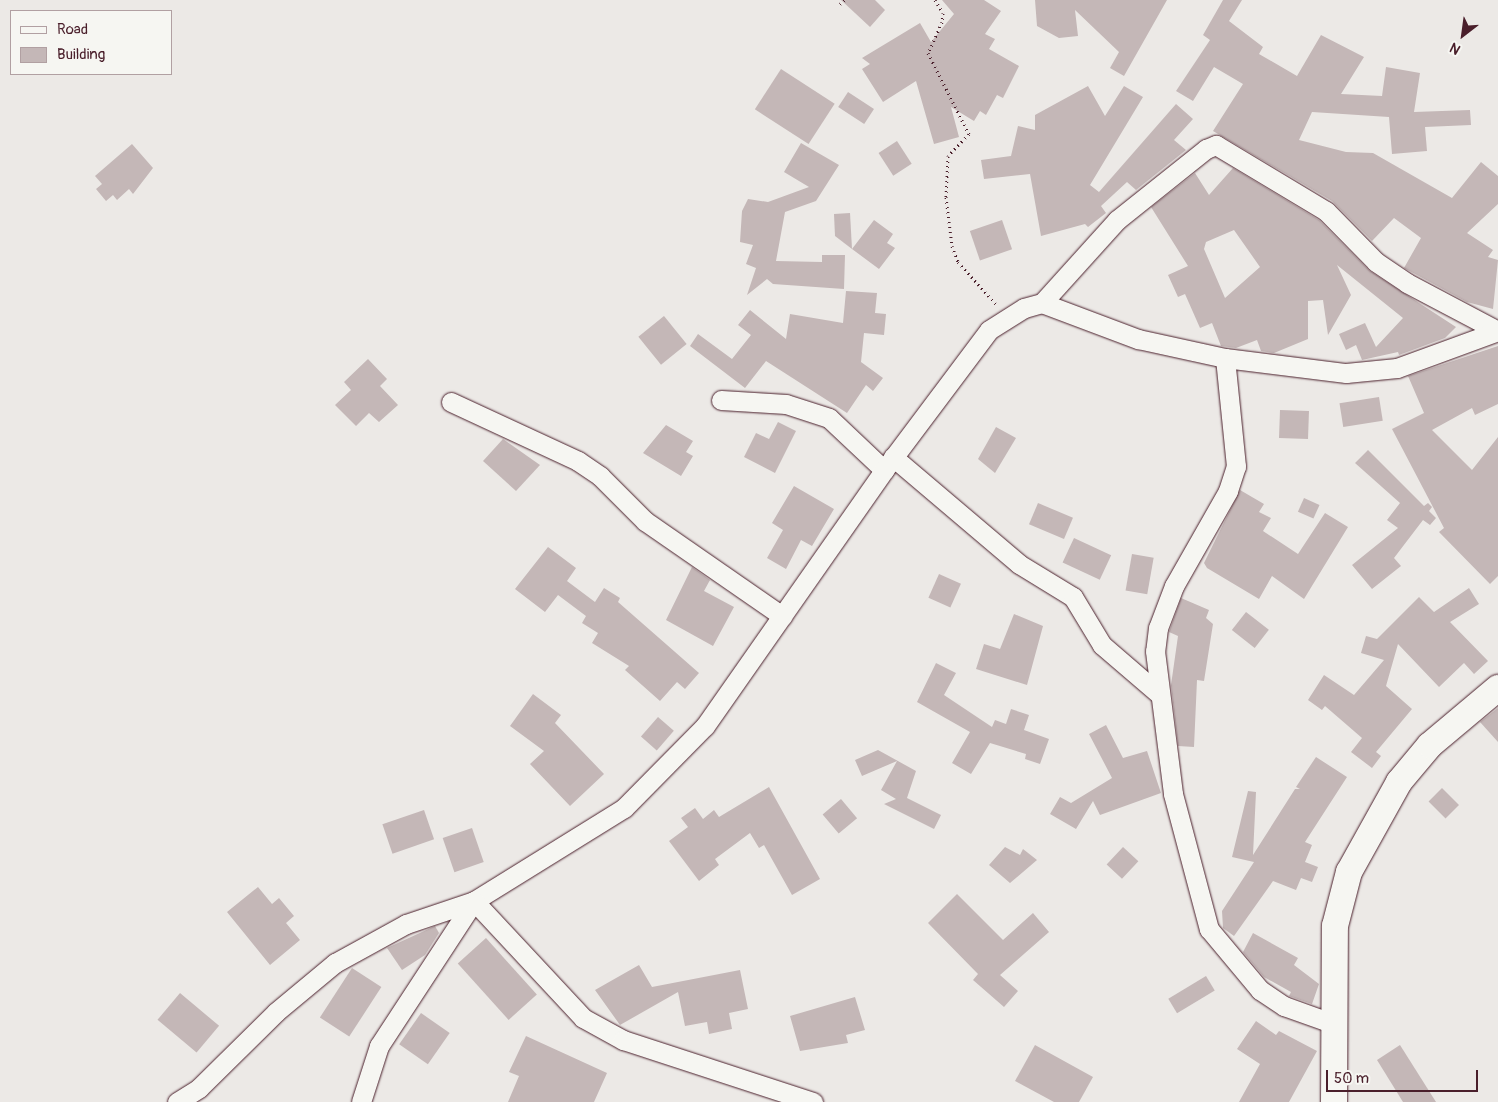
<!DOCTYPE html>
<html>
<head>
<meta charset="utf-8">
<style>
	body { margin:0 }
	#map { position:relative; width:1498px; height:1102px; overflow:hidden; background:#ece9e6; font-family:Pangolin,sans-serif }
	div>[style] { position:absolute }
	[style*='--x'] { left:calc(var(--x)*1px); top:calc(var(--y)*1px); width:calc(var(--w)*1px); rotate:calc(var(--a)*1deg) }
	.building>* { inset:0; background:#c4b7b7; transform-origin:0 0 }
	.path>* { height:3px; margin-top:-1.5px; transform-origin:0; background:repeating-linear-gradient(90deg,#4a1f2b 0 1px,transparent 0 5px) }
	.roads { filter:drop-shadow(0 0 1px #4a1f2b) drop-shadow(0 0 1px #4a1f2b) }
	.street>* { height:19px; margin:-9.5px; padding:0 9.5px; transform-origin:9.5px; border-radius:9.5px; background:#f6f6f2 }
	.secondary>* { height:26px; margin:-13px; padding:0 13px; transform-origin:13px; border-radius:13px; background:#f6f6f2 }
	span { translate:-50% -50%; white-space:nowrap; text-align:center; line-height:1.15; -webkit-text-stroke:4px #f6f6f2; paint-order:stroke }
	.legend { position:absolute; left:10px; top:10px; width:162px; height:65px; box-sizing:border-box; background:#f6f6f2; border:1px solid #b1a0a2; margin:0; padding:6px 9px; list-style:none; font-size:15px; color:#4a1f2b }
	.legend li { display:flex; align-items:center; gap:10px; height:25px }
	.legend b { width:25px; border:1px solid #b1a0a2 }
	.north { position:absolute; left:1438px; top:10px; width:50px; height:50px; -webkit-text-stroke:4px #f6f6f2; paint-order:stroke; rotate:210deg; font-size:14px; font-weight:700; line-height:20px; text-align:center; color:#4a1f2b }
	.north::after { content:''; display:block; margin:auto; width:18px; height:22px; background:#4a1f2b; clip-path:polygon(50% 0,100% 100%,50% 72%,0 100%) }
	.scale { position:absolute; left:1326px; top:1070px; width:152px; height:22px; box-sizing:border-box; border:2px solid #4a1f2b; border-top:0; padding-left:6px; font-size:15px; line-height:18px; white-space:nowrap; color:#4a1f2b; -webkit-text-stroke:4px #f6f6f2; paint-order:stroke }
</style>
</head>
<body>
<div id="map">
	<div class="building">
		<i style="clip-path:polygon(841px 0,875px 0,885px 10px,870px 27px)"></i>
		<i style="clip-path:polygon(942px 0,984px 0,1001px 11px,985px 34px,995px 39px,989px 49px,1019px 66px,1003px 98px,997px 95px,986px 115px,980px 111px,974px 121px,951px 107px,959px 137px,934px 144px,916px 81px,883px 102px,862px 69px,870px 64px,862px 58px,920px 23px,931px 42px,954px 14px)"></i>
		<i style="clip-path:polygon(1035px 0,1167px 0,1124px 76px,1110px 68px,1119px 52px,1075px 10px,1078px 36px,1059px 38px,1037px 26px)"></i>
		<i style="clip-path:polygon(1223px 0,1242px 0,1229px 21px,1263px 47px,1259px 54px,1297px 76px,1321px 35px,1364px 57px,1341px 94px,1382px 96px,1386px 67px,1420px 73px,1414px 112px,1470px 110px,1471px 125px,1425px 127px,1427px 151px,1392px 154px,1389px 117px,1312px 112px,1299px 140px,1346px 152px,1373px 153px,1452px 198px,1481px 162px,1498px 176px,1498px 204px,1467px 233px,1493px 250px,1488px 257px,1498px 260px,1493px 309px,1467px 302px,1404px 268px,1421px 238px,1394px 218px,1372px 241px,1332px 201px,1213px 131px,1243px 84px,1214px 67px,1193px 101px,1176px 91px,1210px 40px,1203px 35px)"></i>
		<i style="left:781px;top:69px;width:64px;height:48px;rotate:33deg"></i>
		<i style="clip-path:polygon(1088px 86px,1105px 116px,1124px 86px,1143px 97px,1090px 185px,1099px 192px,1176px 104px,1193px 119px,1174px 140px,1186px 150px,1136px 190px,1127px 182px,1101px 206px,1106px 213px,1088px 227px,1085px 224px,1041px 236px,1030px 174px,984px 179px,981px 160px,1011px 156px,1018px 126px,1035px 130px,1035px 115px)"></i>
		<i style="left:848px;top:92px;width:31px;height:18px;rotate:33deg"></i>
		<i style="left:897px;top:141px;width:27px;height:22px;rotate:57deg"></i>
		<i style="clip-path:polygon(801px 143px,839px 165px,816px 201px,785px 212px,776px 261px,822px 262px,822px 255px,845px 255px,844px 289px,773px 284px,767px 279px,747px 295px,756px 268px,746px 264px,753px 245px,740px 242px,742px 211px,748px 199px,768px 202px,809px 187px,784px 172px)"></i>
		<i style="clip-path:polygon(132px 144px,153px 168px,133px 194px,129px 189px,117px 200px,113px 195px,106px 201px,96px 189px,102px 184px,95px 176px)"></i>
		<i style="clip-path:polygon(evenodd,1233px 168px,1319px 220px,1370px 271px,1456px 327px,1445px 338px,1399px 355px,1398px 352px,1362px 360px,1356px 345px,1346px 350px,1339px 334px,1365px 323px,1376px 347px,1403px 318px,1337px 265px,1351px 295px,1328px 335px,1323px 300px,1308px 301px,1308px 339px,1274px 353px,1261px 351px,1257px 340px,1236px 348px,1221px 346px,1212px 323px,1200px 328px,1185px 294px,1178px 297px,1168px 275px,1188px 266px,1151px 207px,1195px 173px,1209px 195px,1233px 168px,1234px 230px,1260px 267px,1225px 298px,1204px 249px,1206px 242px,1234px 230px)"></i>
		<i style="clip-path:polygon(850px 213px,852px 249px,835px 236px,834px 214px)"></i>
		<i style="clip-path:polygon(874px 220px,893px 234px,887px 243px,895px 248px,879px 269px,852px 249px)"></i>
		<i style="left:1002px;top:220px;width:31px;height:34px;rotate:71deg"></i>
		<i style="clip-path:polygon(846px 291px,877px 293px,875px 313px,886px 314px,884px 335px,864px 333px,861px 362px,883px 378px,873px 391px,866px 385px,847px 413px,766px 361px,745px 388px,690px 346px,698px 334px,732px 359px,751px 335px,738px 325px,750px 310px,786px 339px,790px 314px,843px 323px)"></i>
		<i style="left:664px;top:316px;width:36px;height:33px;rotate:51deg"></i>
		<i style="clip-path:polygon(1498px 346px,1498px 404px,1475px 415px,1472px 408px,1432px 430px,1472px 470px,1498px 437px,1498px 576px,1490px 584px,1439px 532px,1444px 528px,1392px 429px,1424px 413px,1408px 376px)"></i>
		<i style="clip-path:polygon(368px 359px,387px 379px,380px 386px,398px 405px,379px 422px,369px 413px,356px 426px,335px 405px,351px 390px,344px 382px)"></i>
		<i style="left:1379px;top:397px;width:24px;height:40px;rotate:81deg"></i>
		<i style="left:1280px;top:410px;width:29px;height:28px;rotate:2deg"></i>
		<i style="clip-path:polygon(778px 422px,796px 431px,775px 473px,744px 457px,756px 433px,769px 439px)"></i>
		<i style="clip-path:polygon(666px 425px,693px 441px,686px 452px,693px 456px,681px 476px,643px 453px)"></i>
		<i style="clip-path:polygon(996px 427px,1016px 438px,995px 473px,978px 459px)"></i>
		<i style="clip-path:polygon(503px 439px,540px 465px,516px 491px,483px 461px)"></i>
		<i style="clip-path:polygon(1368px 450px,1424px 506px,1428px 503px,1432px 507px,1429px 511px,1436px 518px,1430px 525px,1423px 520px,1394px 558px,1401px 566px,1372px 589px,1352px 565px,1398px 528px,1387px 520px,1400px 503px,1355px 463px)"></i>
		<i style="clip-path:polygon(794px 486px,834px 509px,812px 546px,801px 540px,786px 569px,767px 558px,783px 530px,772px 523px)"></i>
		<i style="clip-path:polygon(1240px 490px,1264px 504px,1259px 512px,1271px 518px,1263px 531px,1298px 554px,1325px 513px,1348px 527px,1304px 599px,1272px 576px,1259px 599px,1207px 568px,1204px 563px)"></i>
		<i style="left:1304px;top:498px;width:17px;height:15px;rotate:24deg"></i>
		<i style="left:1038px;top:503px;width:38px;height:23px;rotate:23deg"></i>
		<i style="left:1074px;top:538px;width:41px;height:27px;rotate:25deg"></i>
		<i style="clip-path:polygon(548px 547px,576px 568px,567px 581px,595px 602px,604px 588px,620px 598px,618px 602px,699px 673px,685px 689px,677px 682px,660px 701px,625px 670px,629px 666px,592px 643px,598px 633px,582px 623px,586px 616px,558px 595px,545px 612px,515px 589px)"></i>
		<i style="left:1132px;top:554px;width:22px;height:37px;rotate:10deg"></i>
		<i style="clip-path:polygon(692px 567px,710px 580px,704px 591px,734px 607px,713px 646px,666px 620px)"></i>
		<i style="left:939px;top:574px;width:24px;height:26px;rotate:24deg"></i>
		<i style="clip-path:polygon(1469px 588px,1479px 604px,1450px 622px,1488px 661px,1474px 674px,1464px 663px,1439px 687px,1398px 644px,1386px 686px,1412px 709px,1376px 752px,1381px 756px,1372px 768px,1351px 752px,1362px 738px,1325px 706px,1322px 710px,1308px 700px,1324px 675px,1354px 695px,1384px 660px,1361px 653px,1366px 636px,1377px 639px,1419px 597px,1434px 612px)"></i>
		<i style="clip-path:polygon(1181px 598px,1209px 610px,1206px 618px,1213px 624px,1204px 681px,1197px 680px,1194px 747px,1178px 746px,1171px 685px,1178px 636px,1169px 632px)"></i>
		<i style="left:1246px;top:612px;width:29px;height:23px;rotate:38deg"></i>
		<i style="clip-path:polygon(1014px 614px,1043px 626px,1027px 685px,976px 669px,984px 644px,1000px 649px)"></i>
		<i style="clip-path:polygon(936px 663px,956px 673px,944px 695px,992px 727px,995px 720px,1006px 724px,1011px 709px,1029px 715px,1024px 730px,1049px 739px,1040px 764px,1025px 759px,1026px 754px,990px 743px,971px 774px,952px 763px,970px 732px,917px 702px)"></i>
		<i style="clip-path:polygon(533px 694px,561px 715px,555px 723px,604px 774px,570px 806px,530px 764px,544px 751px,510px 726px)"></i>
		<i style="clip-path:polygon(1498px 708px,1498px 742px,1480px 722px)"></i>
		<i style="left:658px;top:717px;width:21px;height:26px;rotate:41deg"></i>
		<i style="clip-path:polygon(1106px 725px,1123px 758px,1147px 751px,1161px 793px,1100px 815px,1093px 801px,1076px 829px,1050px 814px,1060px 797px,1071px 803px,1112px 778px,1089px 734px)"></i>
		<i style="clip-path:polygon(878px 750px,916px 771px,907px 798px,941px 815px,934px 829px,884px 804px,896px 799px,881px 790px,897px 761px,862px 776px,855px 760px)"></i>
		<i style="clip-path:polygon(1316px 757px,1347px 777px,1305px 842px,1312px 845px,1305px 862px,1318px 867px,1312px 882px,1301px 878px,1296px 890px,1273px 881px,1234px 936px,1223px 928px,1222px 911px,1254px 862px,1232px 857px,1248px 791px,1256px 792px,1253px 855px,1295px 789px,1300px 789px,1296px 787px)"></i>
		<i style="clip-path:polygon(769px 787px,820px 879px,792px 895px,764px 845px,759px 848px,750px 833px,715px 859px,719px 865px,699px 881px,669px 841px,688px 827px,681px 818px,695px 808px,703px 819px,714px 810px,719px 817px)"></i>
		<i style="left:1442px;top:788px;width:24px;height:19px;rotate:45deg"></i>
		<i style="left:841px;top:799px;width:25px;height:24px;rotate:50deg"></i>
		<i style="left:424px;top:810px;width:31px;height:44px;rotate:71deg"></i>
		<i style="left:472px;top:828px;width:36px;height:31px;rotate:71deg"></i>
		<i style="clip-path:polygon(1005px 847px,1020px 855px,1023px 849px,1037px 860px,1010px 883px,989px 865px)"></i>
		<i style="left:1123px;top:847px;width:21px;height:24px;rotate:43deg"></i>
		<i style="clip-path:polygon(258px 887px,272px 904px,279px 898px,294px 916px,286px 923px,300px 940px,270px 965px,227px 912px)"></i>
		<i style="clip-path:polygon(957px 894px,1003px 940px,1033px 913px,1049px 932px,1000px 975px,1018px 991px,1004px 1007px,973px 980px,978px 974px,928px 923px)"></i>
		<i style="clip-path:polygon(435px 926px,439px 933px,425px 955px,402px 970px,387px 948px)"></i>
		<i style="clip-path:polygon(1253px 933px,1298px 958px,1294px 965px,1319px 984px,1312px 1004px,1289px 996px,1291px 992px,1264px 977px,1243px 952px)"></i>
		<i style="left:486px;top:938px;width:76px;height:38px;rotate:48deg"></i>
		<i style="clip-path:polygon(639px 965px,652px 987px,740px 970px,748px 1009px,729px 1013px,732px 1029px,709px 1034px,707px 1022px,685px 1026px,678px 992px,620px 1025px,595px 990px)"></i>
		<i style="left:352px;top:968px;width:35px;height:59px;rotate:33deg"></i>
		<i style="left:1206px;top:976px;width:17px;height:44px;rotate:59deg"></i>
		<i style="left:180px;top:993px;width:51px;height:35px;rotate:40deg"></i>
		<i style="clip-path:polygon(855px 997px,865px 1030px,846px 1035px,848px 1043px,800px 1051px,790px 1016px)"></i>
		<i style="left:421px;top:1013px;width:35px;height:38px;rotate:35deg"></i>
		<i style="clip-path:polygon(1256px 1021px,1276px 1035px,1279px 1031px,1317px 1051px,1289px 1102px,1239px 1102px,1260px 1064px,1237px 1049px)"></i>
		<i style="clip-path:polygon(526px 1036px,607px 1073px,594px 1102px,508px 1102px,519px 1076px,509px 1072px)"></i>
		<i style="clip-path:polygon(1035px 1045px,1093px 1077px,1079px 1102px,1054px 1102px,1015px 1081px)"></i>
		<i style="clip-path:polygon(1400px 1045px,1436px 1102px,1403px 1102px,1377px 1060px)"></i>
	</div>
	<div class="path">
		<i style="--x:935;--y:0;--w:15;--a:58"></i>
		<i style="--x:943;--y:13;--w:9;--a:96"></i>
		<i style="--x:942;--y:22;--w:34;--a:114"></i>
		<i style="--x:928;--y:53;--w:91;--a:63.2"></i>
		<i style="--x:969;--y:134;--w:30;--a:134"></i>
		<i style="--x:948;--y:156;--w:41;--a:92.8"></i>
		<i style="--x:946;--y:197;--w:49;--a:83"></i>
		<i style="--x:952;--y:246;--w:17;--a:69"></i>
		<i style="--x:958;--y:262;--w:57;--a:47.9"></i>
		<i style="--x:840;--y:4;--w:6;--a:-39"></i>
	</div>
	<div class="roads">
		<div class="street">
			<i style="--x:1042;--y:303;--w:112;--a:-47.9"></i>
			<i style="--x:1117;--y:220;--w:114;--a:-38.6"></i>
			<i style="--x:1206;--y:149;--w:11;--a:-22"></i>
			<i style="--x:1216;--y:145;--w:128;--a:31"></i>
			<i style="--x:1326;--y:211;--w:71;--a:45.6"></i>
			<i style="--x:1376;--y:262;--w:37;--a:34"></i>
			<i style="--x:1407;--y:283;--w:103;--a:27.8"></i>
			<i style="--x:1225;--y:358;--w:109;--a:84.2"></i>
			<i style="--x:1236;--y:466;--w:26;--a:108"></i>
			<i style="--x:1228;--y:491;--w:109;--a:119.6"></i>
			<i style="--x:1174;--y:586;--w:45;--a:110.9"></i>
			<i style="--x:1158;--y:628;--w:23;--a:97"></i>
			<i style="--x:1155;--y:651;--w:144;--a:82.8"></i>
			<i style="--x:1173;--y:794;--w:140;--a:75.1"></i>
			<i style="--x:1209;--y:929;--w:80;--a:50.1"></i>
			<i style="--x:1260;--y:990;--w:29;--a:34"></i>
			<i style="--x:1284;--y:1006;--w:56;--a:19.7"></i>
			<i style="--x:721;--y:400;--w:65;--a:3.5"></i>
			<i style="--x:786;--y:404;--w:45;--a:18"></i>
			<i style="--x:829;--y:418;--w:76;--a:43.4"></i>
			<i style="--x:451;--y:402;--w:140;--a:24.9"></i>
			<i style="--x:578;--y:461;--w:27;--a:34"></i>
			<i style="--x:600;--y:476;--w:64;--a:45"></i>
			<i style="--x:645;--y:521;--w:167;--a:34.7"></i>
			<i style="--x:893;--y:457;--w:165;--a:40.3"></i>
			<i style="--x:1019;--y:564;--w:63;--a:31.4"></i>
			<i style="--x:1073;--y:597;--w:56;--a:58.9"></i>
			<i style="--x:1102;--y:645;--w:75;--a:40.7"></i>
			<i style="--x:177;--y:1102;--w:26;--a:-32"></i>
			<i style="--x:199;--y:1088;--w:108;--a:-44.6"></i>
			<i style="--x:276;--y:1012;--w:77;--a:-39.7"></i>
			<i style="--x:335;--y:963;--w:81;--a:-28.8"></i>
			<i style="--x:406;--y:924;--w:72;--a:-18.7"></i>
			<i style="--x:474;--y:901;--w:176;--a:-31.8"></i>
			<i style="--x:624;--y:808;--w:115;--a:-45.4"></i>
			<i style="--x:705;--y:726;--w:312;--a:-55"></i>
			<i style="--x:884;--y:470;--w:175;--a:-53.1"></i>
			<i style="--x:989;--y:330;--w:41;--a:-32.2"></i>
			<i style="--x:1024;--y:308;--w:19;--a:-16"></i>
			<i style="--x:1042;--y:303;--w:103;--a:20.6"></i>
			<i style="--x:1138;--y:339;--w:89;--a:12.3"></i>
			<i style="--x:1225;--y:358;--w:122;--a:7.1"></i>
			<i style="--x:1346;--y:373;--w:51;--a:-5.6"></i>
			<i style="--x:1397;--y:368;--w:108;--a:-20.1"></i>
			<i style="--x:361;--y:1102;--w:59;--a:-72.2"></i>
			<i style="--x:379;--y:1046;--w:173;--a:-56.8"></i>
			<i style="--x:474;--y:901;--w:160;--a:47"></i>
			<i style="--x:583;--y:1018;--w:46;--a:28.8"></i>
			<i style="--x:623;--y:1040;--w:200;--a:18.1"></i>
		</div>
		<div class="secondary">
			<i style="--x:1334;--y:1102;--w:176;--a:-89.7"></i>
			<i style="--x:1335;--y:926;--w:56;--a:-75.5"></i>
			<i style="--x:1349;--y:872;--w:103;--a:-60.9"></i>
			<i style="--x:1399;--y:782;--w:48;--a:-50"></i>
			<i style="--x:1430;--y:745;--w:89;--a:-40"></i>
		</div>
	</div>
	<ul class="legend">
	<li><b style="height:6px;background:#f6f6f2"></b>Road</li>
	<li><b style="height:14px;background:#c4b7b7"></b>Building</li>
	</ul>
	<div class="north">N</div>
	<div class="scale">50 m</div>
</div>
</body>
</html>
